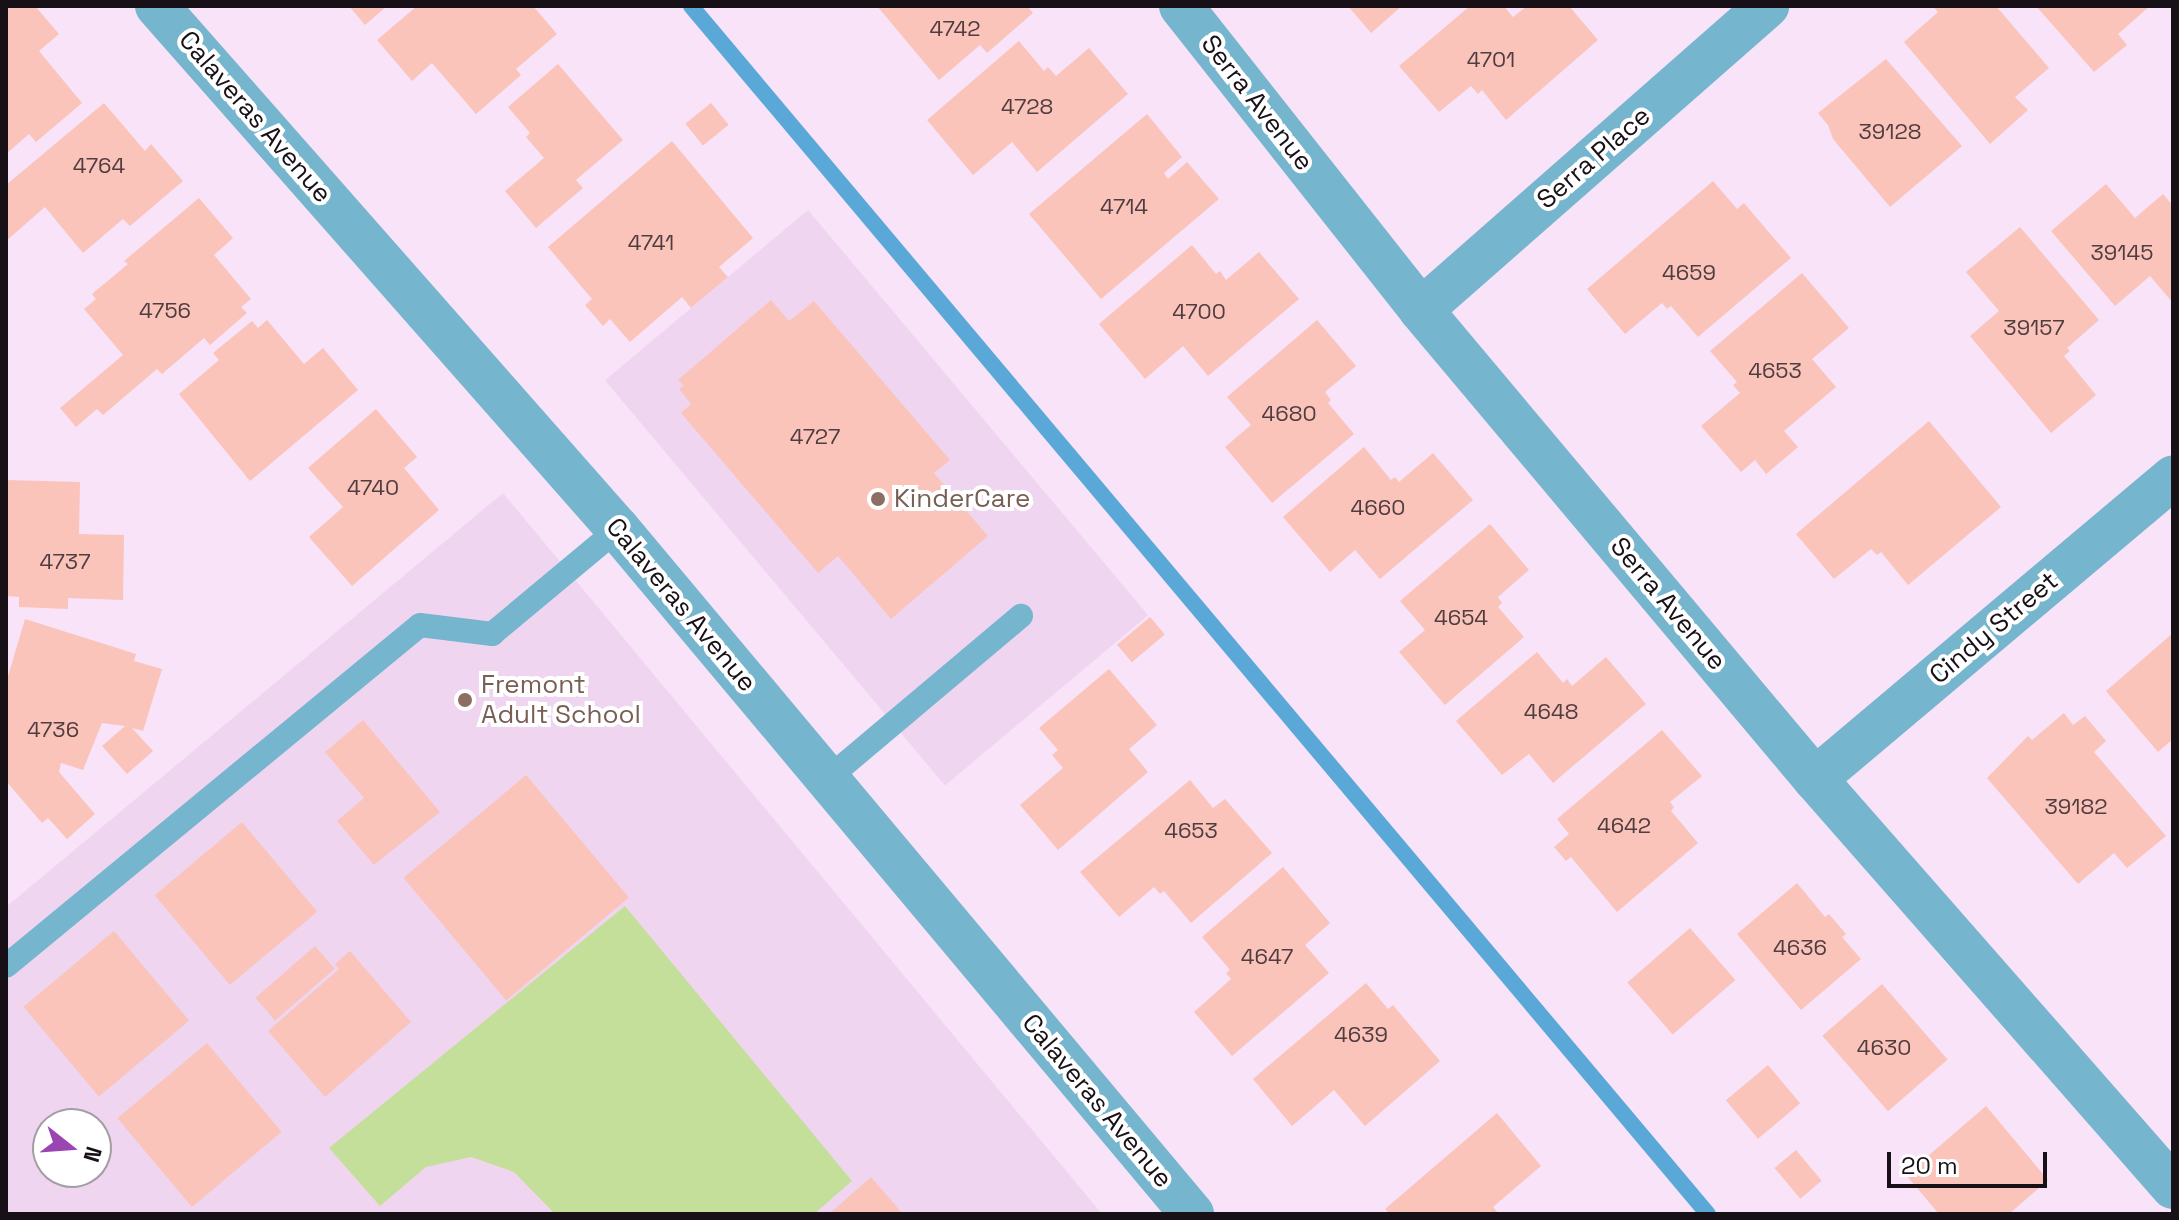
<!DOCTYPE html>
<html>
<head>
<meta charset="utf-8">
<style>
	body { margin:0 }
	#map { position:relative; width:2179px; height:1220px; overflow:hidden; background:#f8e3f8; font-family:"Space Grotesk",sans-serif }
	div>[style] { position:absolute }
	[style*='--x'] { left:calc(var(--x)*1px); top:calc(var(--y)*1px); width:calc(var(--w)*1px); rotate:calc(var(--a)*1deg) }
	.built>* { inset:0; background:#f0d5f0; transform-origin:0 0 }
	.green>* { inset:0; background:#c4df99 }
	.stream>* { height:16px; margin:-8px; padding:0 8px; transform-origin:8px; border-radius:8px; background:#5aa8d8 }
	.building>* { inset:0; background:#fac4bb; transform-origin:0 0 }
	.service>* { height:24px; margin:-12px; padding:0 12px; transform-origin:12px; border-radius:12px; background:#76b5ce }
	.minor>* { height:44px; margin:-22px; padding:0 22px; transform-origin:22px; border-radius:22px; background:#76b5ce }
	.dots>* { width:22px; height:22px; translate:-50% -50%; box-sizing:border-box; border:4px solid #fff; border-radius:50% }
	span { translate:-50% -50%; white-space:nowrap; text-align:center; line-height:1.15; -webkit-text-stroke:8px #fff; paint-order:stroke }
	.number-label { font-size:22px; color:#503d40 }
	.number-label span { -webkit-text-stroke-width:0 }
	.street-label { font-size:26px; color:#171017 }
	.education-label { font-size:26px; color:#785e54 }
	.left { translate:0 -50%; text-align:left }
	.frame { position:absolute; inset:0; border:8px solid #171017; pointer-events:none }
	.north { position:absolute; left:32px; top:1108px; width:80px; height:80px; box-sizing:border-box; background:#fff; border:2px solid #a29fa2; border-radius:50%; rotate:107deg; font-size:22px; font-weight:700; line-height:32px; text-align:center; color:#171017 }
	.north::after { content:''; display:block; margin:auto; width:28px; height:36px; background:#9b45b2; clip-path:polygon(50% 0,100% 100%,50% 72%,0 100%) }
	.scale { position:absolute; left:1887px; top:1152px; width:160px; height:36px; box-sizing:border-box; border:4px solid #171017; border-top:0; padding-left:10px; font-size:24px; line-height:28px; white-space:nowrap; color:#171017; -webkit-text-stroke:6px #fff; paint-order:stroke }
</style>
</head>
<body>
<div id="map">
	<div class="built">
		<i style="left:808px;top:210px;width:529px;height:265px;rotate:50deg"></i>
		<i style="clip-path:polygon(evenodd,503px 493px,1102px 1214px,6px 1214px,6px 907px,503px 493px,48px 1124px,96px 1124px,96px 1172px,48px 1172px,48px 1124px)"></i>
	</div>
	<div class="green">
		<i style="clip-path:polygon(625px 906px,852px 1181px,814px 1214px,555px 1214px,514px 1172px,471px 1157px,426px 1167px,380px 1206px,329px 1148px)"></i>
	</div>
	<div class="stream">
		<i style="--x:691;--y:6;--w:1579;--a:49.91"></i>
	</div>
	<div class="building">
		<i style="clip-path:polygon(8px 6px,35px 6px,59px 34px,39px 51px,82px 103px,36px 142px,29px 134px,6px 154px)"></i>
		<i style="clip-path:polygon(349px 6px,387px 6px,365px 25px)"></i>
		<i style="clip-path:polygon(417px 6px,533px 6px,557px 34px,516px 69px,521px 75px,476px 114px,432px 63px,412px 81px,377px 40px)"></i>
		<i style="clip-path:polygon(877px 6px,1027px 6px,1033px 13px,987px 53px,980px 45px,939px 80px)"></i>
		<i style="clip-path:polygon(1348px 6px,1402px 6px,1371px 33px)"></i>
		<i style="clip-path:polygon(1470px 6px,1504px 6px,1513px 17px,1527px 6px,1569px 6px,1598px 40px,1506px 120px,1482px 90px,1478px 94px,1471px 86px,1439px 112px,1399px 66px)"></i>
		<i style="clip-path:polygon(1933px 6px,1996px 6px,2049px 68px,2015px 97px,2028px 110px,1990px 144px,1904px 42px,1938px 12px)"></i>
		<i style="clip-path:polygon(2036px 6px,2150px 6px,2118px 34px,2127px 45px,2094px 72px)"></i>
		<i style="clip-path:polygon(1019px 41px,1044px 71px,1048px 67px,1056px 76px,1089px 48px,1128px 94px,1037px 172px,1012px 142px,973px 175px,927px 120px)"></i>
		<i style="clip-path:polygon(1886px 59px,1962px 146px,1890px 207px,1833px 139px,1828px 125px,1818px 113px)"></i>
		<i style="clip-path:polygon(558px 64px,623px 140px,576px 180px,583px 188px,536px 228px,505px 191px,544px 158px,526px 137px,530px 133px,508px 107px)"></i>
		<i style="clip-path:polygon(104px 103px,145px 151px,151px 144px,183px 181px,130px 226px,123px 219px,83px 253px,45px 207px,6px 241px,6px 185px)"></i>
		<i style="left:711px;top:103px;width:28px;height:33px;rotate:51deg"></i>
		<i style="clip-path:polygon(1147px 114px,1182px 157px,1164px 173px,1168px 179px,1187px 162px,1219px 199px,1101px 299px,1029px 214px)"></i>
		<i style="clip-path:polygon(672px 141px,753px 238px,719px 267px,728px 277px,691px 308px,682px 297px,630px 342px,610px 319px,603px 326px,585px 305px,592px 299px,548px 247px)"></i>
		<i style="clip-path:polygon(1713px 181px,1737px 209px,1744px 203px,1791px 258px,1698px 337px,1671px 306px,1667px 309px,1662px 303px,1625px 334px,1587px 289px)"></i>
		<i style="clip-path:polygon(2106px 184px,2135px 218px,2163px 194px,2173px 206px,2173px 303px,2150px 276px,2115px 306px,2051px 231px)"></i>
		<i style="clip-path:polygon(199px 198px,233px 238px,214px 255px,251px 299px,241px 307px,247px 313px,210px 345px,204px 338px,162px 374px,157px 369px,103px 415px,97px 409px,76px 427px,60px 408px,123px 355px,84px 309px,96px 299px,92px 294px,128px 264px,124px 261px)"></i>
		<i style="clip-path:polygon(2020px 227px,2099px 320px,2067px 348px,2070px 351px,2064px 356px,2096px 395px,2051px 433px,1970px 336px,1999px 311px,1966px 272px)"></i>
		<i style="clip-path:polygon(1192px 245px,1216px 274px,1220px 271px,1226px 280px,1259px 252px,1299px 299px,1208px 376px,1183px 346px,1145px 379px,1099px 324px)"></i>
		<i style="clip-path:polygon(1802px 273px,1849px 328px,1812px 359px,1836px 387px,1784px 431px,1798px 447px,1766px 474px,1755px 460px,1741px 472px,1701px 426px,1740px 393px,1733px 385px,1737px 382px,1710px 351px)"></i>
		<i style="clip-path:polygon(771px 300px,789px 321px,814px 301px,950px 460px,934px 473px,988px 536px,891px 619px,838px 556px,818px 573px,681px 413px,691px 404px,679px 389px,684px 386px,678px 380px)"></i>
		<i style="clip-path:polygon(267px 320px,304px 364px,323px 348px,358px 390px,250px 481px,179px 394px,219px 360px,213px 353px,252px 321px,258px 328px)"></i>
		<i style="clip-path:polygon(1317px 320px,1356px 366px,1325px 392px,1331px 400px,1328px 403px,1354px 434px,1272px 503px,1225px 447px,1251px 425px,1227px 397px)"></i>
		<i style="clip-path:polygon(376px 409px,417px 457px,404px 468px,439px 510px,352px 586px,309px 537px,343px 507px,308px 468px)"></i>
		<i style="clip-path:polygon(1929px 421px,2001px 507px,1908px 585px,1881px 552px,1877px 555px,1871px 549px,1834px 579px,1796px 534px)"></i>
		<i style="clip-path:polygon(1364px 447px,1391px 480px,1395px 477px,1399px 482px,1433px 453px,1473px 500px,1380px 579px,1355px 550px,1330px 572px,1283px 517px)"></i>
		<i style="clip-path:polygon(6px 480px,80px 482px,79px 534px,124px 535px,123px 600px,68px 598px,68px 609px,19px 607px,19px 597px,6px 596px)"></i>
		<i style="clip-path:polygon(1490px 524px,1529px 570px,1498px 597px,1502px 603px,1498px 607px,1524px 637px,1445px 705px,1399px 652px,1425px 630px,1400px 601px)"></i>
		<i style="left:1150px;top:617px;width:23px;height:43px;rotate:50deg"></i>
		<i style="clip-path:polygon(25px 619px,136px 654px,134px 661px,162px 669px,143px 731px,132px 728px,153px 751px,127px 774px,102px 746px,125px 726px,102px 723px,83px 770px,61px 763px,59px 772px,95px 814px,67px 839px,48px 818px,42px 823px,6px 781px,6px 683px)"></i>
		<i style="clip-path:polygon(2173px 633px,2173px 739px,2158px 752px,2106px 691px)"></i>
		<i style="clip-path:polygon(1537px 652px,1563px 683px,1567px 679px,1572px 686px,1606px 657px,1646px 704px,1553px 783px,1529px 754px,1502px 775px,1456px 721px)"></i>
		<i style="clip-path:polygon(1109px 669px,1157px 725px,1129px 749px,1148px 772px,1058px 850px,1020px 805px,1063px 768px,1052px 755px,1058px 750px,1039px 728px)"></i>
		<i style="clip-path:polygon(2064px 713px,2073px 725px,2085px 716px,2106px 741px,2094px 752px,2166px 836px,2127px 868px,2114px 853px,2078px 884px,1987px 778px,2028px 736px,2032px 740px)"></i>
		<i style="clip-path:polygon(363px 720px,440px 812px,374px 865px,337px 821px,364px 798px,325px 752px)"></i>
		<i style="clip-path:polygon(1662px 730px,1702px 776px,1670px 802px,1674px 807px,1671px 811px,1698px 843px,1617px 912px,1571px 857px,1566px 861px,1554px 847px,1569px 834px,1557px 819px)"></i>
		<i style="left:526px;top:775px;width:160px;height:160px;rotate:50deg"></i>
		<i style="clip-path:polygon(1190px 780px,1213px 808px,1225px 799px,1272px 853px,1191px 923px,1164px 891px,1160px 894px,1154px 887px,1119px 917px,1080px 872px)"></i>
		<i style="left:242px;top:822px;width:117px;height:114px;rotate:50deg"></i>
		<i style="clip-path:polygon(1283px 867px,1330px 923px,1305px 945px,1329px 973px,1232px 1056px,1194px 1012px,1231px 979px,1226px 973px,1230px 970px,1202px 937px)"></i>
		<i style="clip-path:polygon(1797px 883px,1825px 917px,1829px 914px,1846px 934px,1842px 937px,1861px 959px,1801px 1010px,1737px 934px)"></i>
		<i style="left:1690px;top:928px;width:69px;height:83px;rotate:49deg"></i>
		<i style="left:114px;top:931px;width:117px;height:118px;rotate:50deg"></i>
		<i style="left:315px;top:946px;width:30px;height:79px;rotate:49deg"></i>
		<i style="clip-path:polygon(350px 951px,411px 1022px,325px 1097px,268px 1031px,339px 969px,335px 964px)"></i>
		<i style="clip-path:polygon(1366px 983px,1388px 1009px,1393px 1005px,1440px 1061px,1365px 1126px,1334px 1090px,1292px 1126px,1253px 1079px)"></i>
		<i style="left:1882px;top:984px;width:100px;height:79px;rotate:49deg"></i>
		<i style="left:207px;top:1043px;width:116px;height:117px;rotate:50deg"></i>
		<i style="left:1768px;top:1065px;width:50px;height:55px;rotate:50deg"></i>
		<i style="clip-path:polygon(1986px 1106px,2048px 1180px,2009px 1214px,1939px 1214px,1906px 1175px)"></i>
		<i style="clip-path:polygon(1497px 1113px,1541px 1166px,1493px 1207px,1499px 1214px,1390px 1214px,1385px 1209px)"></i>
		<i style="left:1796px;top:1150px;width:40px;height:28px;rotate:50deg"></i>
		<i style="clip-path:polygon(871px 1177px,903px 1214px,829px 1214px)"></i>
	</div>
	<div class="service">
		<i style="--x:826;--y:780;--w:255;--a:-40.1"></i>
		<i style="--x:6;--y:966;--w:536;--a:-39.48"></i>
		<i style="--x:420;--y:625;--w:73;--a:7.1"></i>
		<i style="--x:492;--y:634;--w:164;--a:-39.8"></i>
	</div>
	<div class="minor">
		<i style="--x:157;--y:6;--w:697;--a:48.61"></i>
		<i style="--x:618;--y:529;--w:894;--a:50.04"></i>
		<i style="--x:1181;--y:6;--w:387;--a:51.7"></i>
		<i style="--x:1421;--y:310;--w:613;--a:49.97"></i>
		<i style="--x:1815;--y:779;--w:543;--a:48.73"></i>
		<i style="--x:1421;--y:310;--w:461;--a:-41.3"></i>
		<i style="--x:1815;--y:779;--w:468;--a:-40.1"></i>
	</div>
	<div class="dots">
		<i style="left:878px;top:499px;background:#8d6e63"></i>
		<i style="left:465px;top:700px;background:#8d6e63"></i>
	</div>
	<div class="number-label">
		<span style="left:955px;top:29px">4742</span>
		<span style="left:1491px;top:60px">4701</span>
		<span style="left:1027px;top:107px">4728</span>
		<span style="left:1890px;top:132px">39128</span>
		<span style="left:99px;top:166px">4764</span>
		<span style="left:1124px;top:207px">4714</span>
		<span style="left:651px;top:243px">4741</span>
		<span style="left:2122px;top:253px">39145</span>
		<span style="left:1689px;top:273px">4659</span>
		<span style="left:165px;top:311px">4756</span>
		<span style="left:1199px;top:312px">4700</span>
		<span style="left:2034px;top:328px">39157</span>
		<span style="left:1775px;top:371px">4653</span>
		<span style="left:1289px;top:414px">4680</span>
		<span style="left:815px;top:437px">4727</span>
		<span style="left:373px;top:488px">4740</span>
		<span style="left:1378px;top:508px">4660</span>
		<span style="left:65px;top:562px">4737</span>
		<span style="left:1461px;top:618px">4654</span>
		<span style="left:1551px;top:712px">4648</span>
		<span style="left:53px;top:730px">4736</span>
		<span style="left:2076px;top:807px">39182</span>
		<span style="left:1624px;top:826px">4642</span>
		<span style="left:1191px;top:831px">4653</span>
		<span style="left:1800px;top:948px">4636</span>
		<span style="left:1267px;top:957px">4647</span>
		<span style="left:1361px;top:1035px">4639</span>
		<span style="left:1884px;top:1048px">4630</span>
	</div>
	<div class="street-label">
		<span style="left:1257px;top:103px;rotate:52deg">Serra Avenue</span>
		<span style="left:255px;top:117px;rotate:49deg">Calaveras Avenue</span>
		<span style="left:1594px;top:158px;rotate:-41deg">Serra Place</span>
		<span style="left:1668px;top:604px;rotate:50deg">Serra Avenue</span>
		<span style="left:681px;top:605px;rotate:50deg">Calaveras Avenue</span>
		<span style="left:1994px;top:628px;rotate:-40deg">Cindy Street</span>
		<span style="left:1097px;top:1101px;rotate:50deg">Calaveras Avenue</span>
	</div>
	<div class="education-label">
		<span class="left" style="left:894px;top:499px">KinderCare</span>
		<span class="left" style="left:481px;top:700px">Fremont<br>Adult School</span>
	</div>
	<div class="frame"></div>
	<div class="north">N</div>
	<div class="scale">20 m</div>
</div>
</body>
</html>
